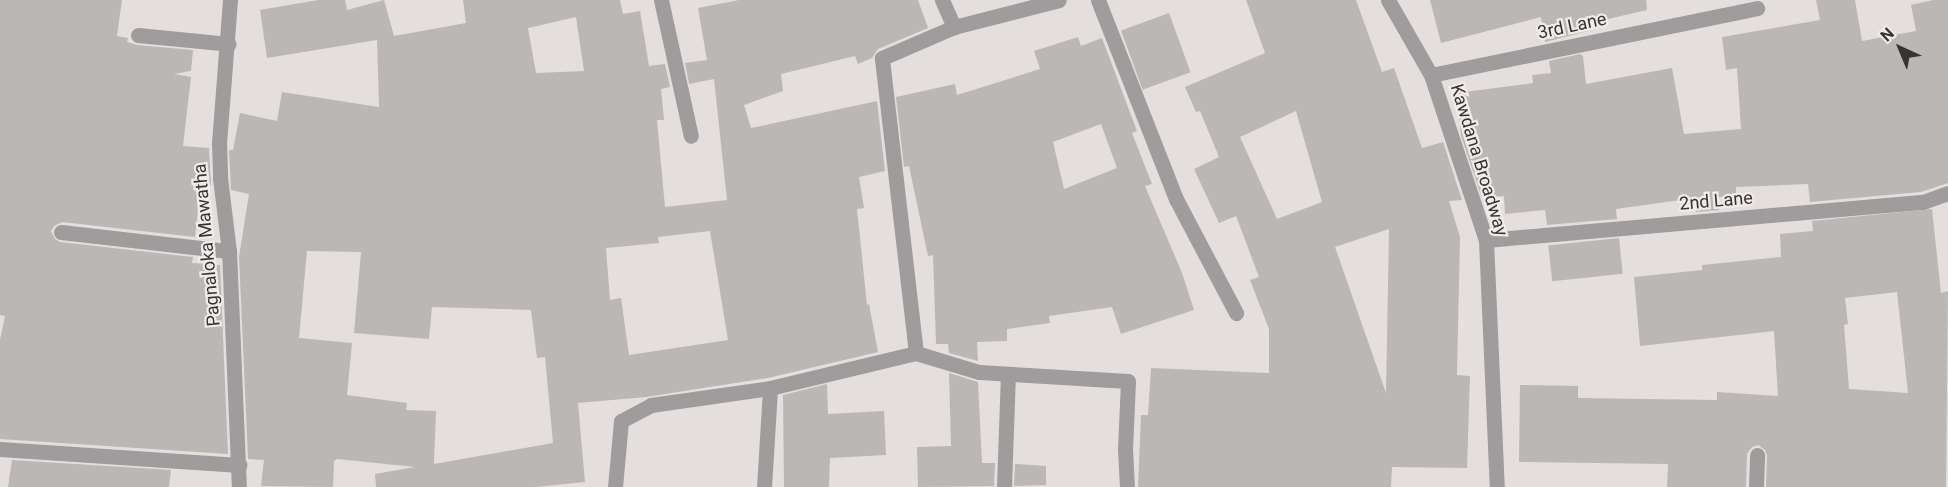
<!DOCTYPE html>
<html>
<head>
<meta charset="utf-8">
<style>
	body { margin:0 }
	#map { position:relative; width:1948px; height:487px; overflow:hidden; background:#e4dfdc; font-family:Roboto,sans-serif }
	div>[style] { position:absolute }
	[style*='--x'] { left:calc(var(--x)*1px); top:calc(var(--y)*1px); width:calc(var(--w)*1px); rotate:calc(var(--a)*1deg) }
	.building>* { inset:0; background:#bbb7b4; transform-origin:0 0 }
	.minor>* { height:15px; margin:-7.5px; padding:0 7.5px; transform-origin:7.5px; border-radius:7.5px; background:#9e9c9c }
	.tertiary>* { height:15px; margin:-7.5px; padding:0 7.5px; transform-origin:7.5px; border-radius:7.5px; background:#9e9c9c }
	span { translate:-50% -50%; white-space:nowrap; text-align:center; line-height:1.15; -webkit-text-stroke:4.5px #f1ece9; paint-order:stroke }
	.street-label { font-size:18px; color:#363433 }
	.north { position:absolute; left:1870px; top:18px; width:60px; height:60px; -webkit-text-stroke:4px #f1ece9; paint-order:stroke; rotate:316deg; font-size:16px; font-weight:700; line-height:24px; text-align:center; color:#363433 }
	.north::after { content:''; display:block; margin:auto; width:21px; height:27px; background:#363433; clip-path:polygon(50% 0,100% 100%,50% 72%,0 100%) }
</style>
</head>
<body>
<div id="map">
	<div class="building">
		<i style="clip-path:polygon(0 0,122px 0,117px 36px,128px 38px,127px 42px,137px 45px,193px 50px,191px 71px,174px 74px,191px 77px,183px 146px,209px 148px,211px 185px,201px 183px,195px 237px,62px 222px,54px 226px,51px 231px,55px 239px,60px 242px,193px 257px,192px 263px,220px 265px,228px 454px,0 439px,0 340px,5px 316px,0 315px)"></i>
		<i style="clip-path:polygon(evenodd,318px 0,345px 0,347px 10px,384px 0,394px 36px,466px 23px,463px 0,620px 0,623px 14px,640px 11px,649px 66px,665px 64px,670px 87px,661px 89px,664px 120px,657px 120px,665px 207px,727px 200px,714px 79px,689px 84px,685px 63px,707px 60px,698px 8px,739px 0,918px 0,928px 28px,878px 49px,872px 58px,858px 64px,855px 56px,781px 74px,783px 91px,744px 105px,751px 128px,877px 101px,885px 171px,859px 177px,864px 208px,857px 209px,867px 305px,869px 304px,878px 352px,768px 378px,646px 397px,578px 403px,585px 482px,535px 487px,376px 487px,375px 474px,415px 467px,337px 459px,334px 461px,333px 487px,261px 486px,264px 460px,248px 459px,239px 257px,249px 194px,231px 190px,229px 150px,233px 150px,240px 113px,277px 121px,282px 92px,379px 107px,377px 40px,267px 58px,260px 10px,318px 0,576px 17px,584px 71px,536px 73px,528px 28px,576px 17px,318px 0,710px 231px,728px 340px,629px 355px,621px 298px,610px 300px,606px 248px,659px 243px,658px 237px,710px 231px,318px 0,307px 251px,361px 252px,354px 333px,429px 339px,432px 307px,531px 310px,537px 358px,545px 357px,553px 443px,434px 464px,436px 411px,406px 410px,407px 403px,347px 395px,352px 343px,299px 338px,307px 251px)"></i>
		<i style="clip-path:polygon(evenodd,1246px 0,1356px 0,1382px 72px,1394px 68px,1422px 148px,1443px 142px,1462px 200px,1449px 201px,1460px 237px,1457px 375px,1470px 376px,1467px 468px,1392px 467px,1391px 487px,1138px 487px,1141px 415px,1148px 415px,1151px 368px,1269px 373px,1269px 329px,1250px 280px,1259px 277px,1236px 216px,1219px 223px,1194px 169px,1219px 157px,1200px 111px,1196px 112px,1185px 87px,1265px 53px,1246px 0,1296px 111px,1322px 202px,1277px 219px,1240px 137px,1296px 111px,1246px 0,1389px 229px,1386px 393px,1335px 247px,1389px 229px)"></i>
		<i style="clip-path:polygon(1430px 0,1646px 0,1647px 10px,1595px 22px,1596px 29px,1545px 42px,1541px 17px,1441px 43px)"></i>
		<i style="clip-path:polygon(1816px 0,1855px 0,1862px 41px,1916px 31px,1911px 5px,1933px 0,1948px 0,1948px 183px,1921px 192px,1810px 202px,1808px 184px,1736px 187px,1736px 196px,1718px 197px,1719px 210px,1696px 212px,1695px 198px,1616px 209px,1617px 219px,1547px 225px,1545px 210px,1505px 214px,1504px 196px,1482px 198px,1461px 136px,1457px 93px,1533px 83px,1532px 75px,1551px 73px,1549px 61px,1580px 54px,1583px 56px,1586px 84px,1672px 68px,1684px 134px,1741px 129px,1737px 68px,1726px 70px,1722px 37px,1820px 20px)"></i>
		<i style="left:1169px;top:13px;width:63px;height:51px;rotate:70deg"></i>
		<i style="clip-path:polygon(evenodd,1078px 37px,1081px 46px,1102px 38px,1137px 131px,1132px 133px,1152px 184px,1145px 186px,1182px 273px,1194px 310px,1121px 334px,1112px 307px,1049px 316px,1050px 323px,1007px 329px,1007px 341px,977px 342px,978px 361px,949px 353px,948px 344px,936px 344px,933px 255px,928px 256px,909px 166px,904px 167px,896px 97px,955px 84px,957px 95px,1040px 69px,1034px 51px,1078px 37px,1101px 124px,1117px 168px,1064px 189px,1053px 142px,1101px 124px)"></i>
		<i style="clip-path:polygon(evenodd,1932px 209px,1941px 293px,1948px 291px,1946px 487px,1766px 487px,1767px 455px,1765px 450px,1758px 445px,1752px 447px,1747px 454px,1746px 487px,1667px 487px,1668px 464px,1519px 462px,1520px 385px,1578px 386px,1578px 398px,1717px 400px,1717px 392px,1778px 396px,1774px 331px,1640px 346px,1634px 277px,1702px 270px,1702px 265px,1781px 257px,1780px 234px,1813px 231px,1812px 221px,1932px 209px,1897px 292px,1908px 393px,1849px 389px,1844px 325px,1848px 324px,1845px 298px,1897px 292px)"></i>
		<i style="left:1619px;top:238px;width:36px;height:71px;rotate:84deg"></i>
		<i style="clip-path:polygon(949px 373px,978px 382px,982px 463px,995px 463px,994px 486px,918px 487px,917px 447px,951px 446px)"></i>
		<i style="clip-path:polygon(827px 384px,828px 414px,884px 411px,886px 455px,830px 458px,829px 487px,784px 487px,783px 395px)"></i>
		<i style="clip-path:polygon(12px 460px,171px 470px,169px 487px,8px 487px)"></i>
		<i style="clip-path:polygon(1015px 464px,1046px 466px,1046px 485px,1014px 486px)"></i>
	</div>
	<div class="minor">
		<i style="--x:661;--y:0;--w:139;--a:77.6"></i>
		<i style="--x:942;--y:0;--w:30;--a:66"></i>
		<i style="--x:1098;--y:0;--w:214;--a:68.6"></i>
		<i style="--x:1176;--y:199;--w:129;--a:62.2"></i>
		<i style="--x:1388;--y:0;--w:86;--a:60.2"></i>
		<i style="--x:1431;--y:75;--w:174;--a:71.6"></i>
		<i style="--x:1486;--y:240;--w:247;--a:87.5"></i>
		<i style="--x:138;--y:35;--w:91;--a:5.6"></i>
		<i style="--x:1431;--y:75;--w:333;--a:-11.6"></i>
		<i style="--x:61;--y:232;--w:169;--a:6.5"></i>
		<i style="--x:1486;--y:240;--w:439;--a:-5"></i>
		<i style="--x:1923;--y:202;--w:27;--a:-20"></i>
		<i style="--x:916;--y:353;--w:297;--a:-96.6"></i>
		<i style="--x:882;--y:58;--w:78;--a:-23.3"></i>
		<i style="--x:954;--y:27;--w:108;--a:-14.4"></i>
		<i style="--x:916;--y:353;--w:66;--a:16.8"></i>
		<i style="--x:979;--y:372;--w:149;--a:3.5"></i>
		<i style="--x:1128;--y:381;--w:68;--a:92.5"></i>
		<i style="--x:1125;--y:449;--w:38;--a:87"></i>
		<i style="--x:0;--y:449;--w:240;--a:3.8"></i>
		<i style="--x:615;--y:487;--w:66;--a:-84.8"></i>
		<i style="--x:621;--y:421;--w:34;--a:-28"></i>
		<i style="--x:651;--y:405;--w:120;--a:-8.1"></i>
		<i style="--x:770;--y:388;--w:150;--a:-13.5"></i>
		<i style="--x:764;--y:487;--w:99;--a:-86.5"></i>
		<i style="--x:1004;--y:487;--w:112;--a:-88"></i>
		<i style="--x:1756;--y:487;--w:32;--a:-88"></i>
	</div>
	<div class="tertiary">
		<i style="--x:230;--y:0;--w:143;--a:94.4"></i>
		<i style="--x:219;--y:143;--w:35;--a:88"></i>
		<i style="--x:220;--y:178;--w:74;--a:83"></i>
		<i style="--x:229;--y:251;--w:236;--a:87.6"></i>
	</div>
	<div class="street-label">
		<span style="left:1572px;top:26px;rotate:-12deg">3rd Lane</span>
		<span style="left:1479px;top:160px;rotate:73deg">Kawdana Broadway</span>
		<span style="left:1716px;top:201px;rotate:-5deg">2nd Lane</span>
		<span style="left:207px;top:245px;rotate:-95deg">Pagnaloka Mawatha</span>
	</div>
	<div class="north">N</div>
</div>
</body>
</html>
